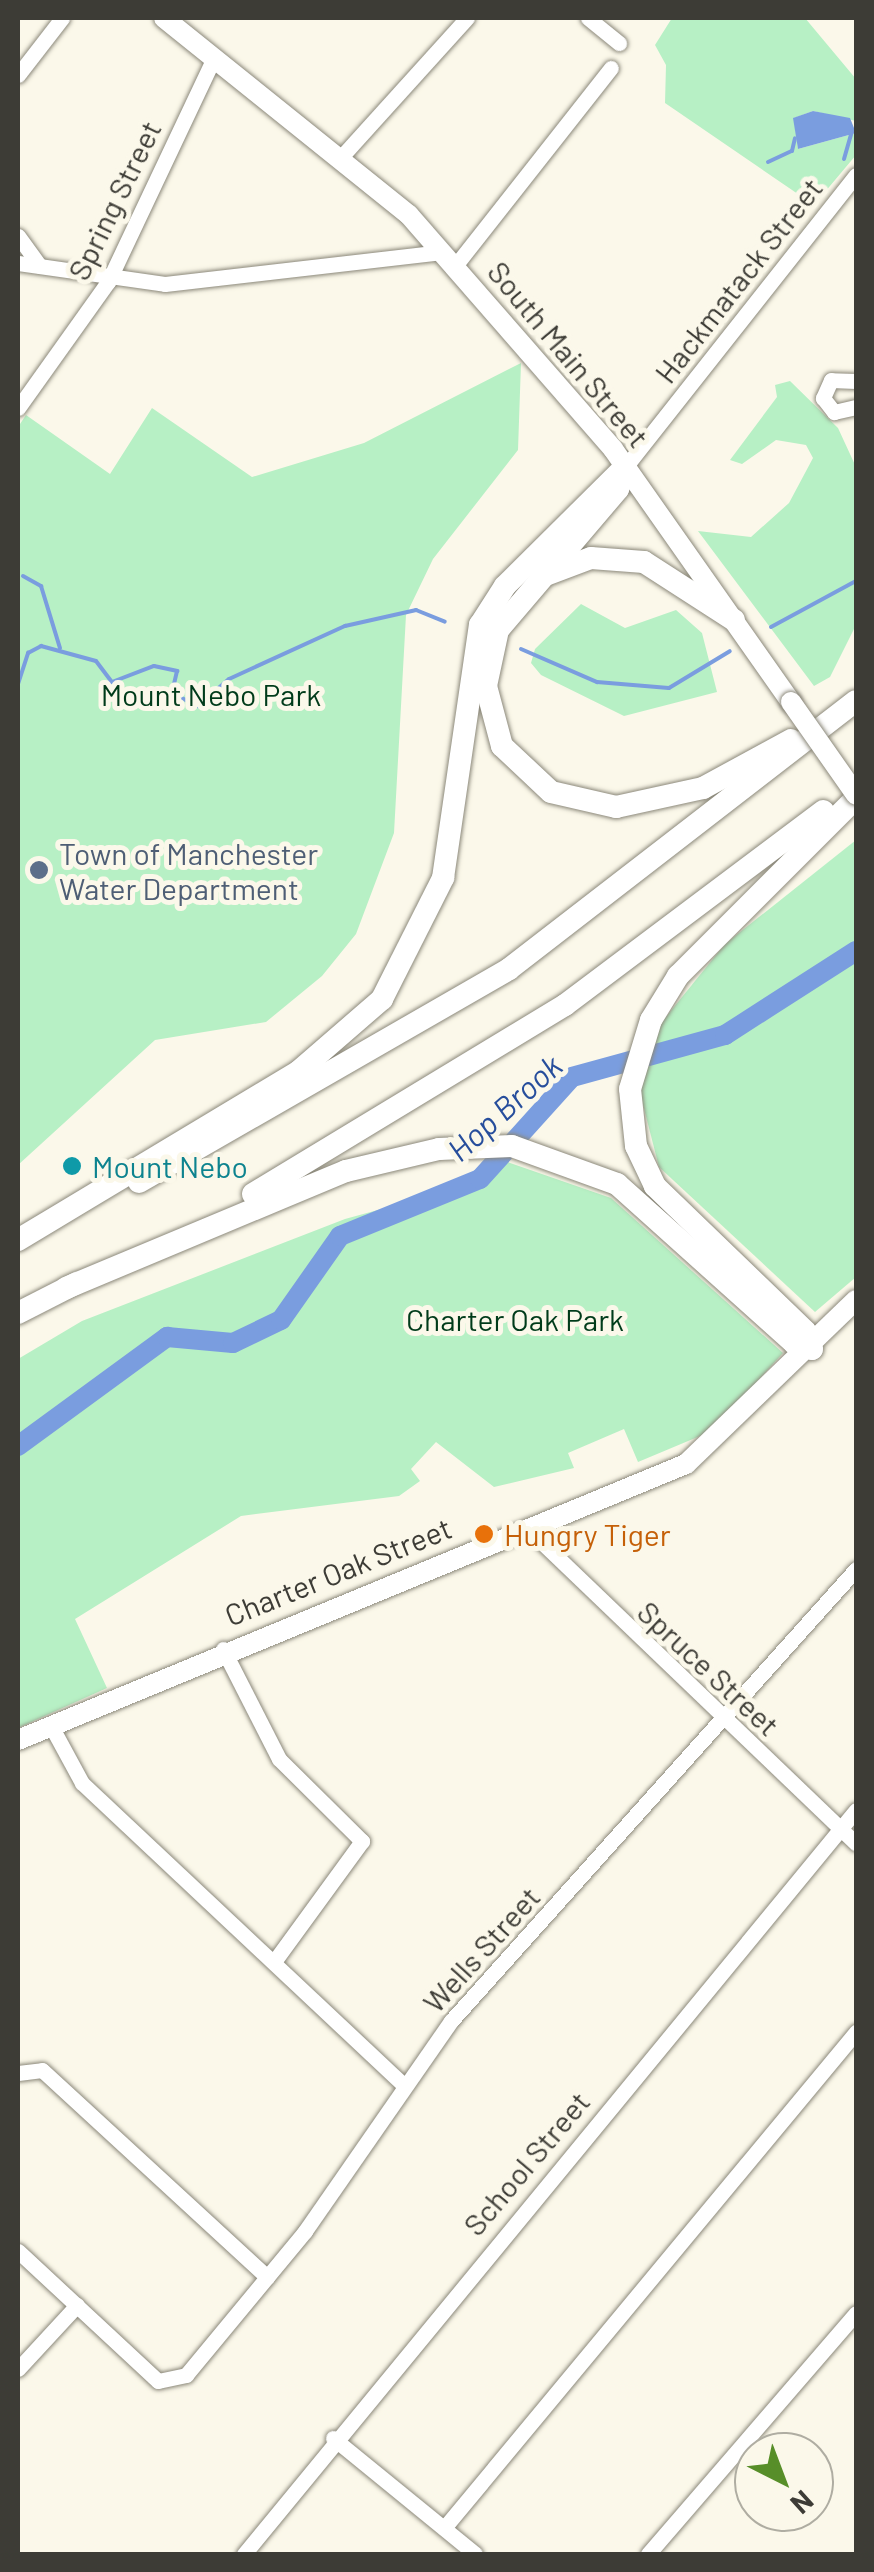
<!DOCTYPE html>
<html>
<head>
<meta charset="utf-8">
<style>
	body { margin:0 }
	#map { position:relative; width:874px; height:2572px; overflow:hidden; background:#fbf8ea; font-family:Barlow,sans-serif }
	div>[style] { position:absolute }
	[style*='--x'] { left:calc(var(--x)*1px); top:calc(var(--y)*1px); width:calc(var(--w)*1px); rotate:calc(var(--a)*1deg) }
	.green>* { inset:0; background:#b7f0c5 }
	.water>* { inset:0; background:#7a9ddf }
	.stream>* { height:4px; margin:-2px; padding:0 2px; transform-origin:2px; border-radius:2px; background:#7a9ddf }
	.river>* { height:20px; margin:-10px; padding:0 10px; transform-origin:10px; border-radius:10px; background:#7a9ddf }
	.roads { filter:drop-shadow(0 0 2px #8b887a) drop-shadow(0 0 2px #8b887a) }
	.minor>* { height:15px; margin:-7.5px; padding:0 7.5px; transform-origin:7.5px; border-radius:7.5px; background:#fff }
	.major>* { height:20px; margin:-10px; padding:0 10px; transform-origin:10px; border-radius:10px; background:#fff }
	.highway>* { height:22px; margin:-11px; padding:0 11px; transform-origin:11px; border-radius:11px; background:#fff }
	.bridges { filter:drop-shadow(0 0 2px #8b887a) drop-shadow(0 0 2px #8b887a) }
	.major-bridge>* { height:20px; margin:-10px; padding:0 10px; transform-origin:10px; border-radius:10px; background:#fff }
	.dots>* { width:28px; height:28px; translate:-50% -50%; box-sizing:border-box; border:5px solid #fbf8ea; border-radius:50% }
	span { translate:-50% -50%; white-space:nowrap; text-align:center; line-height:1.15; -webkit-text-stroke:10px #fbf8ea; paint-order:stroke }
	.street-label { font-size:30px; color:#3d3c36 }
	.park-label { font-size:30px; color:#003b1a }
	.service-label { font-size:30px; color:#4e5e75 }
	.left { translate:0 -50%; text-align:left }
	.culture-label { font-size:30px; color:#0d838f }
	.food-label { font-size:30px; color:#c56008 }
	.water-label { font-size:32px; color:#274e9c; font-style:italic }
	.frame { position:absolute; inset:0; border:20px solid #3d3c36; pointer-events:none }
	.north { position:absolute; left:734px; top:2432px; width:100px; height:100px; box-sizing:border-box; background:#fbf8ea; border:2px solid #afada2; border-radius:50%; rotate:138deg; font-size:28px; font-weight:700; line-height:40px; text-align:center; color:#3d3c36 }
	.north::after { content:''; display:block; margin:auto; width:35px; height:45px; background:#578e29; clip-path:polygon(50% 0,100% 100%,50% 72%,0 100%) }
</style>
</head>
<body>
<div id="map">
	<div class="green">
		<i style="clip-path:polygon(672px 18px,805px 18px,856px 79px,856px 121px,813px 111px,794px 118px,798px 149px,856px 133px,856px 155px,814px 205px,665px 103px,666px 65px,655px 45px)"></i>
		<i style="clip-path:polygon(521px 363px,518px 450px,433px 559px,406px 615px,394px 833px,356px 934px,322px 976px,266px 1022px,155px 1040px,18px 1165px,18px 427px,26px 415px,110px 474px,152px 408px,252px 477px,364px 443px)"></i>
		<i style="clip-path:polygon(790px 381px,838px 428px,856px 467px,856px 625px,830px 677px,814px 686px,698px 531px,751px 537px,789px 503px,813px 458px,806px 445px,776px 440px,742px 464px,730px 460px,777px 397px,775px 385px)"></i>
		<i style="clip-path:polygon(581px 604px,625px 628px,676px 610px,702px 633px,717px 692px,624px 716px,541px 675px,531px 663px,535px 649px)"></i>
		<i style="clip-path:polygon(856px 840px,856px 1277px,815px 1312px,659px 1167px,640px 1093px,661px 1023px,725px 944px)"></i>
		<i style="clip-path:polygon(499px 1159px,611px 1198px,783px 1353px,712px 1431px,638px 1462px,624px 1429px,568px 1453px,574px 1468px,494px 1487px,436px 1442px,411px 1469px,420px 1481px,399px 1496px,241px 1516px,75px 1619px,107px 1688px,18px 1728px,18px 1359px,82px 1321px,345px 1219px,458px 1188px)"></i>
	</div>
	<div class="water">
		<i style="clip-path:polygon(813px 111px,850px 118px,856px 133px,798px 149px,793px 118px)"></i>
	</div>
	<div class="stream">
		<i style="--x:844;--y:159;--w:29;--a:-74"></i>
		<i style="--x:768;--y:162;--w:26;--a:-25"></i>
		<i style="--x:792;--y:151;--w:13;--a:-77"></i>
		<i style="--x:23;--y:576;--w:21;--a:29"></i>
		<i style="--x:41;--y:586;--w:65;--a:73"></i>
		<i style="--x:771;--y:627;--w:97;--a:-28.4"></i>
		<i style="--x:521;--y:649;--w:83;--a:23.5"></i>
		<i style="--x:597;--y:682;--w:72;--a:4.8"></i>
		<i style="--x:669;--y:688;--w:71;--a:-31.2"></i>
		<i style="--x:18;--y:684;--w:33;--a:-72"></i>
		<i style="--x:28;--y:653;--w:15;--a:-28"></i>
		<i style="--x:41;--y:646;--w:57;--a:15.3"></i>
		<i style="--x:96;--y:661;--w:26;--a:53"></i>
		<i style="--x:112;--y:682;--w:45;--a:-20.9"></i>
		<i style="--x:154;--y:666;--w:24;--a:12"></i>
		<i style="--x:177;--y:671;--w:23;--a:103"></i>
		<i style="--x:172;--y:693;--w:29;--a:27"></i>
		<i style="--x:198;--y:706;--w:41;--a:-41.1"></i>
		<i style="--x:229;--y:679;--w:128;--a:-24.6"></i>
		<i style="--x:345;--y:626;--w:73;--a:-12.7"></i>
		<i style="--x:416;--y:610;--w:31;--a:22"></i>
	</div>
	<div class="river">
		<i style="--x:18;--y:1446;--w:185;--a:-36.2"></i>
		<i style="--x:167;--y:1337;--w:66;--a:5.2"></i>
		<i style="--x:233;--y:1343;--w:53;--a:-25.6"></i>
		<i style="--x:281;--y:1320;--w:103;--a:-54.9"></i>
		<i style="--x:340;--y:1236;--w:151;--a:-22.2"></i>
		<i style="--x:480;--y:1179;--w:137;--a:-48"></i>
		<i style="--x:572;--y:1077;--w:159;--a:-15.4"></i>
		<i style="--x:725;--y:1035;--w:156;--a:-32.7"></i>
	</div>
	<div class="roads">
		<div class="minor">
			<i style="--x:588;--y:18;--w:40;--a:39"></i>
			<i style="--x:18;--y:75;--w:72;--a:-52.3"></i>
			<i style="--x:343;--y:155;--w:185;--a:-47.9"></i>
			<i style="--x:18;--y:236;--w:37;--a:54"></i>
			<i style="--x:18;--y:263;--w:148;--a:8.1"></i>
			<i style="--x:165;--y:284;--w:279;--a:-6.6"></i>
			<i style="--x:455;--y:266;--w:252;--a:-51.8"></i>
			<i style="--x:856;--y:381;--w:25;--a:-178"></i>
			<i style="--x:831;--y:380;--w:20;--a:114"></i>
			<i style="--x:823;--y:398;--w:18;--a:52"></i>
			<i style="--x:834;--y:412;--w:23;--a:-13"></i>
			<i style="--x:18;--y:408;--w:155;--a:-54.5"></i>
			<i style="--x:108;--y:282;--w:248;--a:-64.7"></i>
			<i style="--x:626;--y:466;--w:371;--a:-51.7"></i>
			<i style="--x:528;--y:1529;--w:454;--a:43.8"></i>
			<i style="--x:223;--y:1649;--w:123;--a:63"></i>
			<i style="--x:279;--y:1759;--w:117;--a:44.7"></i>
			<i style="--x:362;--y:1841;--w:146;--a:126.1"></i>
			<i style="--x:50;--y:1724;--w:67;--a:61.5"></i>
			<i style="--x:82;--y:1783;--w:439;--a:43.2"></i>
			<i style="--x:18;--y:2073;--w:24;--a:-7"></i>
			<i style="--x:42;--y:2070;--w:306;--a:42.6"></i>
			<i style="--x:18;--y:2251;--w:191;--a:42.9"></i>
			<i style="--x:158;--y:2381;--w:29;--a:-12"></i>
			<i style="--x:186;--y:2375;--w:187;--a:-50.4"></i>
			<i style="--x:305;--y:2231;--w:256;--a:-55.2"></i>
			<i style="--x:451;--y:2021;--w:607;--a:-48.14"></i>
			<i style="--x:18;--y:2369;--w:87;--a:-47.3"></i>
			<i style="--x:333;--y:2438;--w:183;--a:39.2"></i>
			<i style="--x:444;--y:2528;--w:645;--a:-50.29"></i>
			<i style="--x:244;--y:2554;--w:963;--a:-50.56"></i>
			<i style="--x:648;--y:2554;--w:318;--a:-49.2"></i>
		</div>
		<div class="major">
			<i style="--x:164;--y:18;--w:314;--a:38.8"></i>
			<i style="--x:409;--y:215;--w:310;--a:48.9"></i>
			<i style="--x:613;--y:449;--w:309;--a:54.9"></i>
			<i style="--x:18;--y:1740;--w:723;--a:-22.45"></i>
			<i style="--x:686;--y:1464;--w:236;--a:-44"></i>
		</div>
		<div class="highway">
			<i style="--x:626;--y:466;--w:24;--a:109"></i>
			<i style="--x:618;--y:489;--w:185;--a:130.4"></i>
			<i style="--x:498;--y:630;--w:57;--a:102.1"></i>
			<i style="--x:486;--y:686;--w:62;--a:75.1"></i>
			<i style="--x:502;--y:746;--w:67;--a:43.2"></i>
			<i style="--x:551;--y:792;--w:67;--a:13"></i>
			<i style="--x:616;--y:807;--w:89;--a:-12.3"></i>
			<i style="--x:703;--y:788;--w:100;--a:-28.6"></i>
			<i style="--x:543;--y:576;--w:51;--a:-20.6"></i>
			<i style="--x:591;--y:558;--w:53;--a:4.3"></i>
			<i style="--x:644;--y:562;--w:107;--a:32.8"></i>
			<i style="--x:139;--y:1182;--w:427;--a:-29.9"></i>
			<i style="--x:509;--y:969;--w:438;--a:-37.7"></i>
			<i style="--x:253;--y:1194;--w:365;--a:-31.2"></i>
			<i style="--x:565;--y:1005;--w:323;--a:-36.9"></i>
			<i style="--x:18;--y:1240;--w:328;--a:-31"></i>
			<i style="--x:299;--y:1071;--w:110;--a:-40.9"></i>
			<i style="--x:382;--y:999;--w:136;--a:-63.2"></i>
			<i style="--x:443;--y:878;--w:256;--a:-81.7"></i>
			<i style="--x:480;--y:625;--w:46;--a:-57.3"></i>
			<i style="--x:505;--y:586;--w:170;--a:-44.8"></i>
			<i style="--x:66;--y:1288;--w:303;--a:-22.7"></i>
			<i style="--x:346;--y:1171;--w:96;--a:-13.3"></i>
			<i style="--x:439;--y:1149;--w:73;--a:-2.4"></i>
			<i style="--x:512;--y:1146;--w:112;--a:19.9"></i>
			<i style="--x:617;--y:1184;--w:238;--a:41.9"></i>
			<i style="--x:794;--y:1343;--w:19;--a:18"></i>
			<i style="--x:812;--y:1349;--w:19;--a:-111"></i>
			<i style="--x:805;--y:1331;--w:209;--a:-136"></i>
			<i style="--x:655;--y:1186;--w:44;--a:-115.4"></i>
			<i style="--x:636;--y:1146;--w:57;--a:-96"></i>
			<i style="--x:630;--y:1089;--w:72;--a:-73.1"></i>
			<i style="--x:651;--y:1020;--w:52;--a:-58.5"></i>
			<i style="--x:678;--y:976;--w:252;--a:-45"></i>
			<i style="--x:18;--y:1313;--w:66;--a:-27"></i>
		</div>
	</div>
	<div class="bridges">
		<div class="major-bridge">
			<i style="--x:791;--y:702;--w:113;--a:55"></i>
		</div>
	</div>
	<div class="dots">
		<i style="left:39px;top:870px;background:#5c6f8a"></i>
		<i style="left:72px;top:1166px;background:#0f9aa8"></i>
		<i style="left:484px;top:1534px;background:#e8710a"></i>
	</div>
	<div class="street-label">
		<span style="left:114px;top:200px;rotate:-64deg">Spring Street</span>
		<span style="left:738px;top:280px;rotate:-52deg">Hackmatack Street</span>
		<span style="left:569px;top:354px;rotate:50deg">South Main Street</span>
		<span style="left:338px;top:1571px;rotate:-22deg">Charter Oak Street</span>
		<span style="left:709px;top:1668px;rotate:43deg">Spruce Street</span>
		<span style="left:481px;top:1949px;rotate:-48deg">Wells Street</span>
		<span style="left:526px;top:2163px;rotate:-50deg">School Street</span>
	</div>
	<div class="park-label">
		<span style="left:211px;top:694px">Mount Nebo Park</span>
		<span style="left:515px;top:1319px">Charter Oak Park</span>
	</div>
	<div class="service-label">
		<span class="left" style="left:59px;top:870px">Town of Manchester<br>Water Department</span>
	</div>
	<div class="culture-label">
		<span class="left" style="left:92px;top:1166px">Mount Nebo</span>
	</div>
	<div class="food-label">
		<span class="left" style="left:504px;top:1534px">Hungry Tiger</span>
	</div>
	<div class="water-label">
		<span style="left:504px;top:1107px;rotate:-42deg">Hop Brook</span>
	</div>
	<div class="frame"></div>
	<div class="north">N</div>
</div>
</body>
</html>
